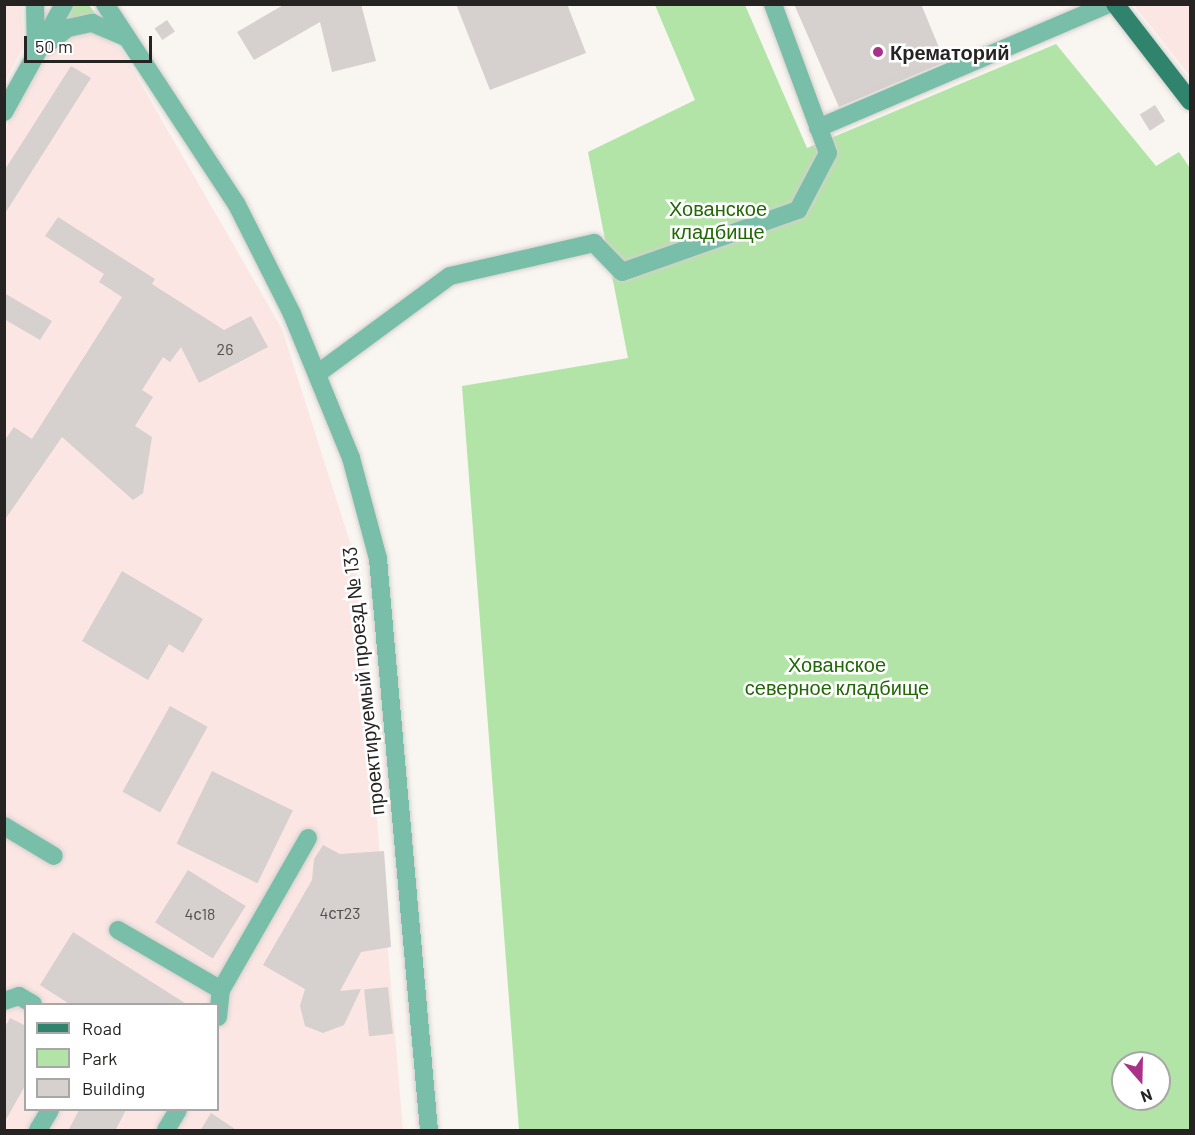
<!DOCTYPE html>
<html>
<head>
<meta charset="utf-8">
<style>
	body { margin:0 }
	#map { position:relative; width:1195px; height:1135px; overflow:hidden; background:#f9f5f1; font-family:Barlow,sans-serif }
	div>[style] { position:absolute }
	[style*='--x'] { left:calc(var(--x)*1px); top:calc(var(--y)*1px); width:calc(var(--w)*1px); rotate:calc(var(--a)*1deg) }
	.industrial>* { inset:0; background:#fbe6e4 }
	.green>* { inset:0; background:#b3e4a7 }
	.building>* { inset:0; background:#d6d0cf; transform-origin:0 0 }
	.roads { filter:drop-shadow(0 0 2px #d3cfcc) drop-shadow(0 0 2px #d3cfcc) }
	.minor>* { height:18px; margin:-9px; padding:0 9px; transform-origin:9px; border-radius:9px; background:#79bea8 }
	.major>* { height:18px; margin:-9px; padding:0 9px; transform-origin:9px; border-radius:9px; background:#30836c }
	.dots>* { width:16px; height:16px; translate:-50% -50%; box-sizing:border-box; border:3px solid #fff; border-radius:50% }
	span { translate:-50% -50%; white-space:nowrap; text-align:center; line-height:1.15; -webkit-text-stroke:5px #fff; paint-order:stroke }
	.number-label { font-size:16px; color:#524f4e }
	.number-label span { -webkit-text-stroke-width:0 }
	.poi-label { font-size:20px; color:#262423; font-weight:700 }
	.left { translate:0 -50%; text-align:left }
	.park-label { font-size:20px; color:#216806 }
	.street-label { font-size:20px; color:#262423 }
	.frame { position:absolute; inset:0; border:6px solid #262423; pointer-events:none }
	.legend { position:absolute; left:24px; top:1003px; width:195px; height:108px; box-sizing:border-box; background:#fff; border:2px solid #a8a7a7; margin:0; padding:8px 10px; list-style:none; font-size:18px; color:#262423 }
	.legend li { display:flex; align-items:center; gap:12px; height:30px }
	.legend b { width:30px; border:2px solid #a8a7a7 }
	.north { position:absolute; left:1111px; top:1051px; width:60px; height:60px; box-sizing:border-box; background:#fff; border:2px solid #a8a7a7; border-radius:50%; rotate:160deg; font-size:16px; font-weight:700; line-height:24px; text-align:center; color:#262423 }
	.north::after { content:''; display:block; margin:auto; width:21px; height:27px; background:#a93188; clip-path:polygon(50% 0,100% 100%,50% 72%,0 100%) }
	.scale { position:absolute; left:24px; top:36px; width:128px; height:27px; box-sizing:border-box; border:3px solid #262423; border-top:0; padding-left:8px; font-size:18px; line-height:21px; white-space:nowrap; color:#262423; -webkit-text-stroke:4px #fff; paint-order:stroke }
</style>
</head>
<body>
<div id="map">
	<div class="industrial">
		<i style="clip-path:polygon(5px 4px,22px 5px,23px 48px,5px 81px)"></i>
		<i style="clip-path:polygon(1134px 5px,1190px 5px,1190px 76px)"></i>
		<i style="clip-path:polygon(evenodd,96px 30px,122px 51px,282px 329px,355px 558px,403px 1130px,5px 1130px,5px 129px,53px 46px,66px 37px,96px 30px,26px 1004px,218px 1004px,218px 1110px,26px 1110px,26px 1004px)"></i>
	</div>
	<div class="green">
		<i style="clip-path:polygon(73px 5px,89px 5px,99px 19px,63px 22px)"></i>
		<i style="clip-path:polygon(evenodd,655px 5px,745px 5px,807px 148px,1056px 44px,1156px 166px,1179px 152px,1190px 168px,1190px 1130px,519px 1130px,462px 386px,628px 358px,588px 152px,695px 100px,655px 5px,1123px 1063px,1159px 1063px,1159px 1099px,1123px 1099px,1123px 1063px)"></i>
	</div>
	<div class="building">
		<i style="clip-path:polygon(285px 4px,361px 4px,376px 61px,332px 72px,320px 22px,254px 60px,237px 32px)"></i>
		<i style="clip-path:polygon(456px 4px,567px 4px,586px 53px,490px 90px)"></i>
		<i style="clip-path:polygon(794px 4px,921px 4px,945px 62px,839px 107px)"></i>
		<i style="left:167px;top:20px;width:14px;height:15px;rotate:56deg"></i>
		<i style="clip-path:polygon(71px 66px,91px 78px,4px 215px,4px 171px)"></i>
		<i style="left:1155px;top:105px;width:19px;height:18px;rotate:58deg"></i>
		<i style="clip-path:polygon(58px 217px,155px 279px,152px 284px,224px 330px,251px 316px,268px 347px,199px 383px,181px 347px,170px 362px,163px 357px,142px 390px,153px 397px,135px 426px,152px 437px,143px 493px,133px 500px,62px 437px,4px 521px,4px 441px,14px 427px,32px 439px,122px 297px,99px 282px,104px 274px,45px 236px)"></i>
		<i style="clip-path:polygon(4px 293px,52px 321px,40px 340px,4px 319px)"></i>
		<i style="clip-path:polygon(122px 571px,203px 619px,183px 653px,169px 644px,148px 680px,82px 641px)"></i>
		<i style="left:170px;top:706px;width:43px;height:98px;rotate:29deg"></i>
		<i style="left:212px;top:771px;width:90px;height:81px;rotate:26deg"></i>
		<i style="clip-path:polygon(323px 845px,340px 854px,384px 851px,391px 947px,361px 952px,340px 991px,361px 989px,344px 1025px,323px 1033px,305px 1026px,300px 1006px,305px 989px,263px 965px,312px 880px,314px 859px)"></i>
		<i style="left:188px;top:870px;width:68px;height:62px;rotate:32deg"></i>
		<i style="clip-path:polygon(73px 932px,188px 1005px,71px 1005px,40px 985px)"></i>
		<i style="left:388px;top:987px;width:47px;height:24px;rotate:84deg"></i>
		<i style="clip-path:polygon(10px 1018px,26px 1026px,26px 1084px,4px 1123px,4px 1029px)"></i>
		<i style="clip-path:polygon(79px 1110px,126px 1110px,115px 1131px,68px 1131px)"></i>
		<i style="clip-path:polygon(211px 1113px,238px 1131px,200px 1131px)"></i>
	</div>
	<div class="roads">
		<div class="minor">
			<i style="--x:35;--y:4;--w:46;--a:88.8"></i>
			<i style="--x:105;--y:4;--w:240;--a:56.7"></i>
			<i style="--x:237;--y:205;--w:122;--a:63.2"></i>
			<i style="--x:292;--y:314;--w:156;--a:67.7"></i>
			<i style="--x:351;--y:458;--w:105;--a:75"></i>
			<i style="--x:378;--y:559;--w:573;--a:84.9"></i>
			<i style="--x:46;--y:45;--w:28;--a:-38"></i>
			<i style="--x:68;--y:28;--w:25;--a:-12"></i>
			<i style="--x:92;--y:23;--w:36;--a:23"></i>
			<i style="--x:4;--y:112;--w:124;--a:-60.9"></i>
			<i style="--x:818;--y:128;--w:316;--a:-23.1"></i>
			<i style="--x:317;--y:374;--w:165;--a:-36.4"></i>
			<i style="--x:450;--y:276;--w:148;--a:-12.9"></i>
			<i style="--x:594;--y:243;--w:40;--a:46"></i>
			<i style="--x:622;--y:272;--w:187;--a:-19.4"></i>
			<i style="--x:798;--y:210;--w:64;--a:-62.2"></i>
			<i style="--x:828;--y:153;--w:159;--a:-110.3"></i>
			<i style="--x:4;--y:826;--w:58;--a:31"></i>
			<i style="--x:118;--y:930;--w:119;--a:30.2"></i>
			<i style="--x:4;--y:1001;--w:16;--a:-18"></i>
			<i style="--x:19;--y:996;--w:16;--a:30"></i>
			<i style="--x:218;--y:1017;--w:27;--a:-84"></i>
			<i style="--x:221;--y:990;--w:175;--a:-60.2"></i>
			<i style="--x:38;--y:1130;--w:23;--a:-59"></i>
			<i style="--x:166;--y:1130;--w:23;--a:-59"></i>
		</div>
		<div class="major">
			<i style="--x:1115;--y:4;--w:123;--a:52.3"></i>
		</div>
	</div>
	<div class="dots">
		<i style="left:878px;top:52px;background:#a93188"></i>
	</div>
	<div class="number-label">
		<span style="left:225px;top:349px">26</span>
		<span style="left:340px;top:913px">4ст23</span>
		<span style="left:200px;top:914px">4с18</span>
	</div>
	<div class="poi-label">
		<span class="left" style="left:890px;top:52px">Крематорий</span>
	</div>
	<div class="park-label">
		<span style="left:718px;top:220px">Хованское<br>кладбище</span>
		<span style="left:837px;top:676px">Хованское<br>северное кладбище</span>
	</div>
	<div class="street-label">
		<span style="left:363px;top:681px;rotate:-96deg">проектируемый проезд № 133</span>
	</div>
	<div class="frame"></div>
	<ul class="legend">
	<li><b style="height:8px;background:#30836c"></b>Road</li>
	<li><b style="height:16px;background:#b3e4a7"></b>Park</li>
	<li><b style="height:16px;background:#d6d0cf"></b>Building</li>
	</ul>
	<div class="north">N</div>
	<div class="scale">50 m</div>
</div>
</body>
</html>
